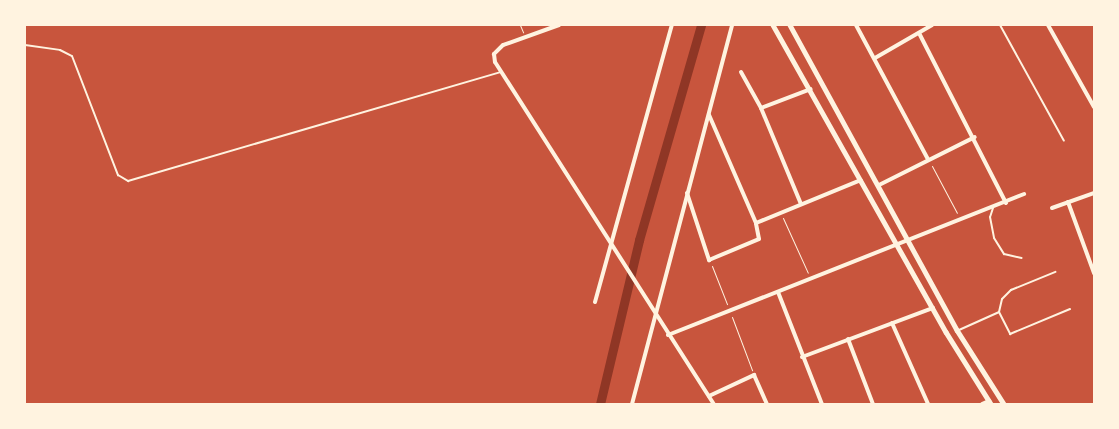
<!DOCTYPE html>
<html>
<head>
<meta charset="utf-8">
<style>
	body { margin:0 }
	#map { position:relative; width:1119px; height:429px; overflow:hidden; background:#c8553d; font-family:"Exo 2",sans-serif }
	div>[style] { position:absolute }
	[style*='--x'] { left:calc(var(--x)*1px); top:calc(var(--y)*1px); width:calc(var(--w)*1px); rotate:calc(var(--a)*1deg) }
	.canal>* { height:9px; margin:-4.5px; padding:0 4.5px; transform-origin:4.5px; border-radius:4.5px; background:#8f3625 }
	.path>* { height:1px; margin:-0.5px; padding:0 0.5px; transform-origin:0.5px; border-radius:0.5px; background:#fff3e0 }
	.service>* { height:2px; margin:-1px; padding:0 1px; transform-origin:1px; border-radius:1px; background:#fff3e0 }
	.minor>* { height:4px; margin:-2px; padding:0 2px; transform-origin:2px; border-radius:2px; background:#fff3e0 }
	.tertiary>* { height:4.5px; margin:-2.25px; padding:0 2.25px; transform-origin:2.25px; border-radius:2.25px; background:#fff3e0 }
	span { translate:-50% -50%; white-space:nowrap; text-align:center; line-height:1.15; -webkit-text-stroke:4px #fff3e0; paint-order:stroke }
	.frame { position:absolute; inset:0; border:26px solid #fff3e0; pointer-events:none }
</style>
</head>
<body>
<div id="map">
	<div class="canal">
		<i style="--x:600;--y:404;--w:169;--a:-76.6"></i>
		<i style="--x:639;--y:240;--w:224;--a:-73.9"></i>
	</div>
	<div class="path">
		<i style="--x:520;--y:25;--w:8;--a:67"></i>
		<i style="--x:932;--y:166;--w:53;--a:62"></i>
		<i style="--x:783;--y:218;--w:60;--a:65.6"></i>
		<i style="--x:712;--y:266;--w:41;--a:68.5"></i>
		<i style="--x:732;--y:317;--w:57;--a:69.3"></i>
	</div>
	<div class="service">
		<i style="--x:1000;--y:25;--w:132;--a:61.1"></i>
		<i style="--x:25;--y:45;--w:35;--a:8"></i>
		<i style="--x:60;--y:50;--w:13;--a:27"></i>
		<i style="--x:72;--y:56;--w:128;--a:68.9"></i>
		<i style="--x:118;--y:175;--w:12;--a:31"></i>
		<i style="--x:128;--y:181;--w:388;--a:-16.3"></i>
		<i style="--x:993;--y:208;--w:9;--a:108"></i>
		<i style="--x:990;--y:217;--w:21;--a:79"></i>
		<i style="--x:994;--y:238;--w:19;--a:58"></i>
		<i style="--x:1004;--y:254;--w:18;--a:13"></i>
		<i style="--x:999;--y:312;--w:13;--a:-77"></i>
		<i style="--x:1002;--y:299;--w:13;--a:-45"></i>
		<i style="--x:1011;--y:290;--w:48;--a:-22.2"></i>
		<i style="--x:959;--y:330;--w:44;--a:-24.2"></i>
		<i style="--x:999;--y:312;--w:25;--a:63"></i>
		<i style="--x:1010;--y:334;--w:65;--a:-22.6"></i>
	</div>
	<div class="minor">
		<i style="--x:559;--y:25;--w:59;--a:160.3"></i>
		<i style="--x:503;--y:45;--w:13;--a:135"></i>
		<i style="--x:494;--y:54;--w:8;--a:83"></i>
		<i style="--x:495;--y:62;--w:406;--a:57.4"></i>
		<i style="--x:856;--y:25;--w:152;--a:61.8"></i>
		<i style="--x:1048;--y:25;--w:94;--a:60.7"></i>
		<i style="--x:919;--y:33;--w:191;--a:62.9"></i>
		<i style="--x:875;--y:58;--w:66;--a:-30.1"></i>
		<i style="--x:741;--y:72;--w:41;--a:60.9"></i>
		<i style="--x:761;--y:108;--w:104;--a:67.4"></i>
		<i style="--x:761;--y:108;--w:53;--a:-20.8"></i>
		<i style="--x:879;--y:185;--w:107;--a:-26.6"></i>
		<i style="--x:687;--y:193;--w:71;--a:71.8"></i>
		<i style="--x:709;--y:260;--w:54;--a:-22.8"></i>
		<i style="--x:759;--y:239;--w:16;--a:-101"></i>
		<i style="--x:756;--y:223;--w:118;--a:-113.5"></i>
		<i style="--x:1068;--y:202;--w:76;--a:69.9"></i>
		<i style="--x:1052;--y:208;--w:45;--a:-19.7"></i>
		<i style="--x:756;--y:223;--w:113;--a:-22.3"></i>
		<i style="--x:778;--y:292;--w:120;--a:68.6"></i>
		<i style="--x:595;--y:302;--w:288;--a:-74.5"></i>
		<i style="--x:892;--y:323;--w:89;--a:66"></i>
		<i style="--x:668;--y:335;--w:383;--a:-21.6"></i>
		<i style="--x:848;--y:339;--w:70;--a:69"></i>
		<i style="--x:802;--y:357;--w:140;--a:-20.5"></i>
		<i style="--x:709;--y:396;--w:50;--a:-25"></i>
		<i style="--x:754;--y:375;--w:32;--a:66"></i>
		<i style="--x:632;--y:404;--w:392;--a:-75.2"></i>
		<i style="--x:982;--y:404;--w:8;--a:-23"></i>
	</div>
	<div class="tertiary">
		<i style="--x:773;--y:25;--w:352;--a:60.6"></i>
		<i style="--x:946;--y:332;--w:85;--a:58"></i>
		<i style="--x:790;--y:25;--w:348;--a:61.3"></i>
		<i style="--x:957;--y:330;--w:88;--a:57.6"></i>
	</div>
	<div class="frame"></div>
</div>
</body>
</html>
